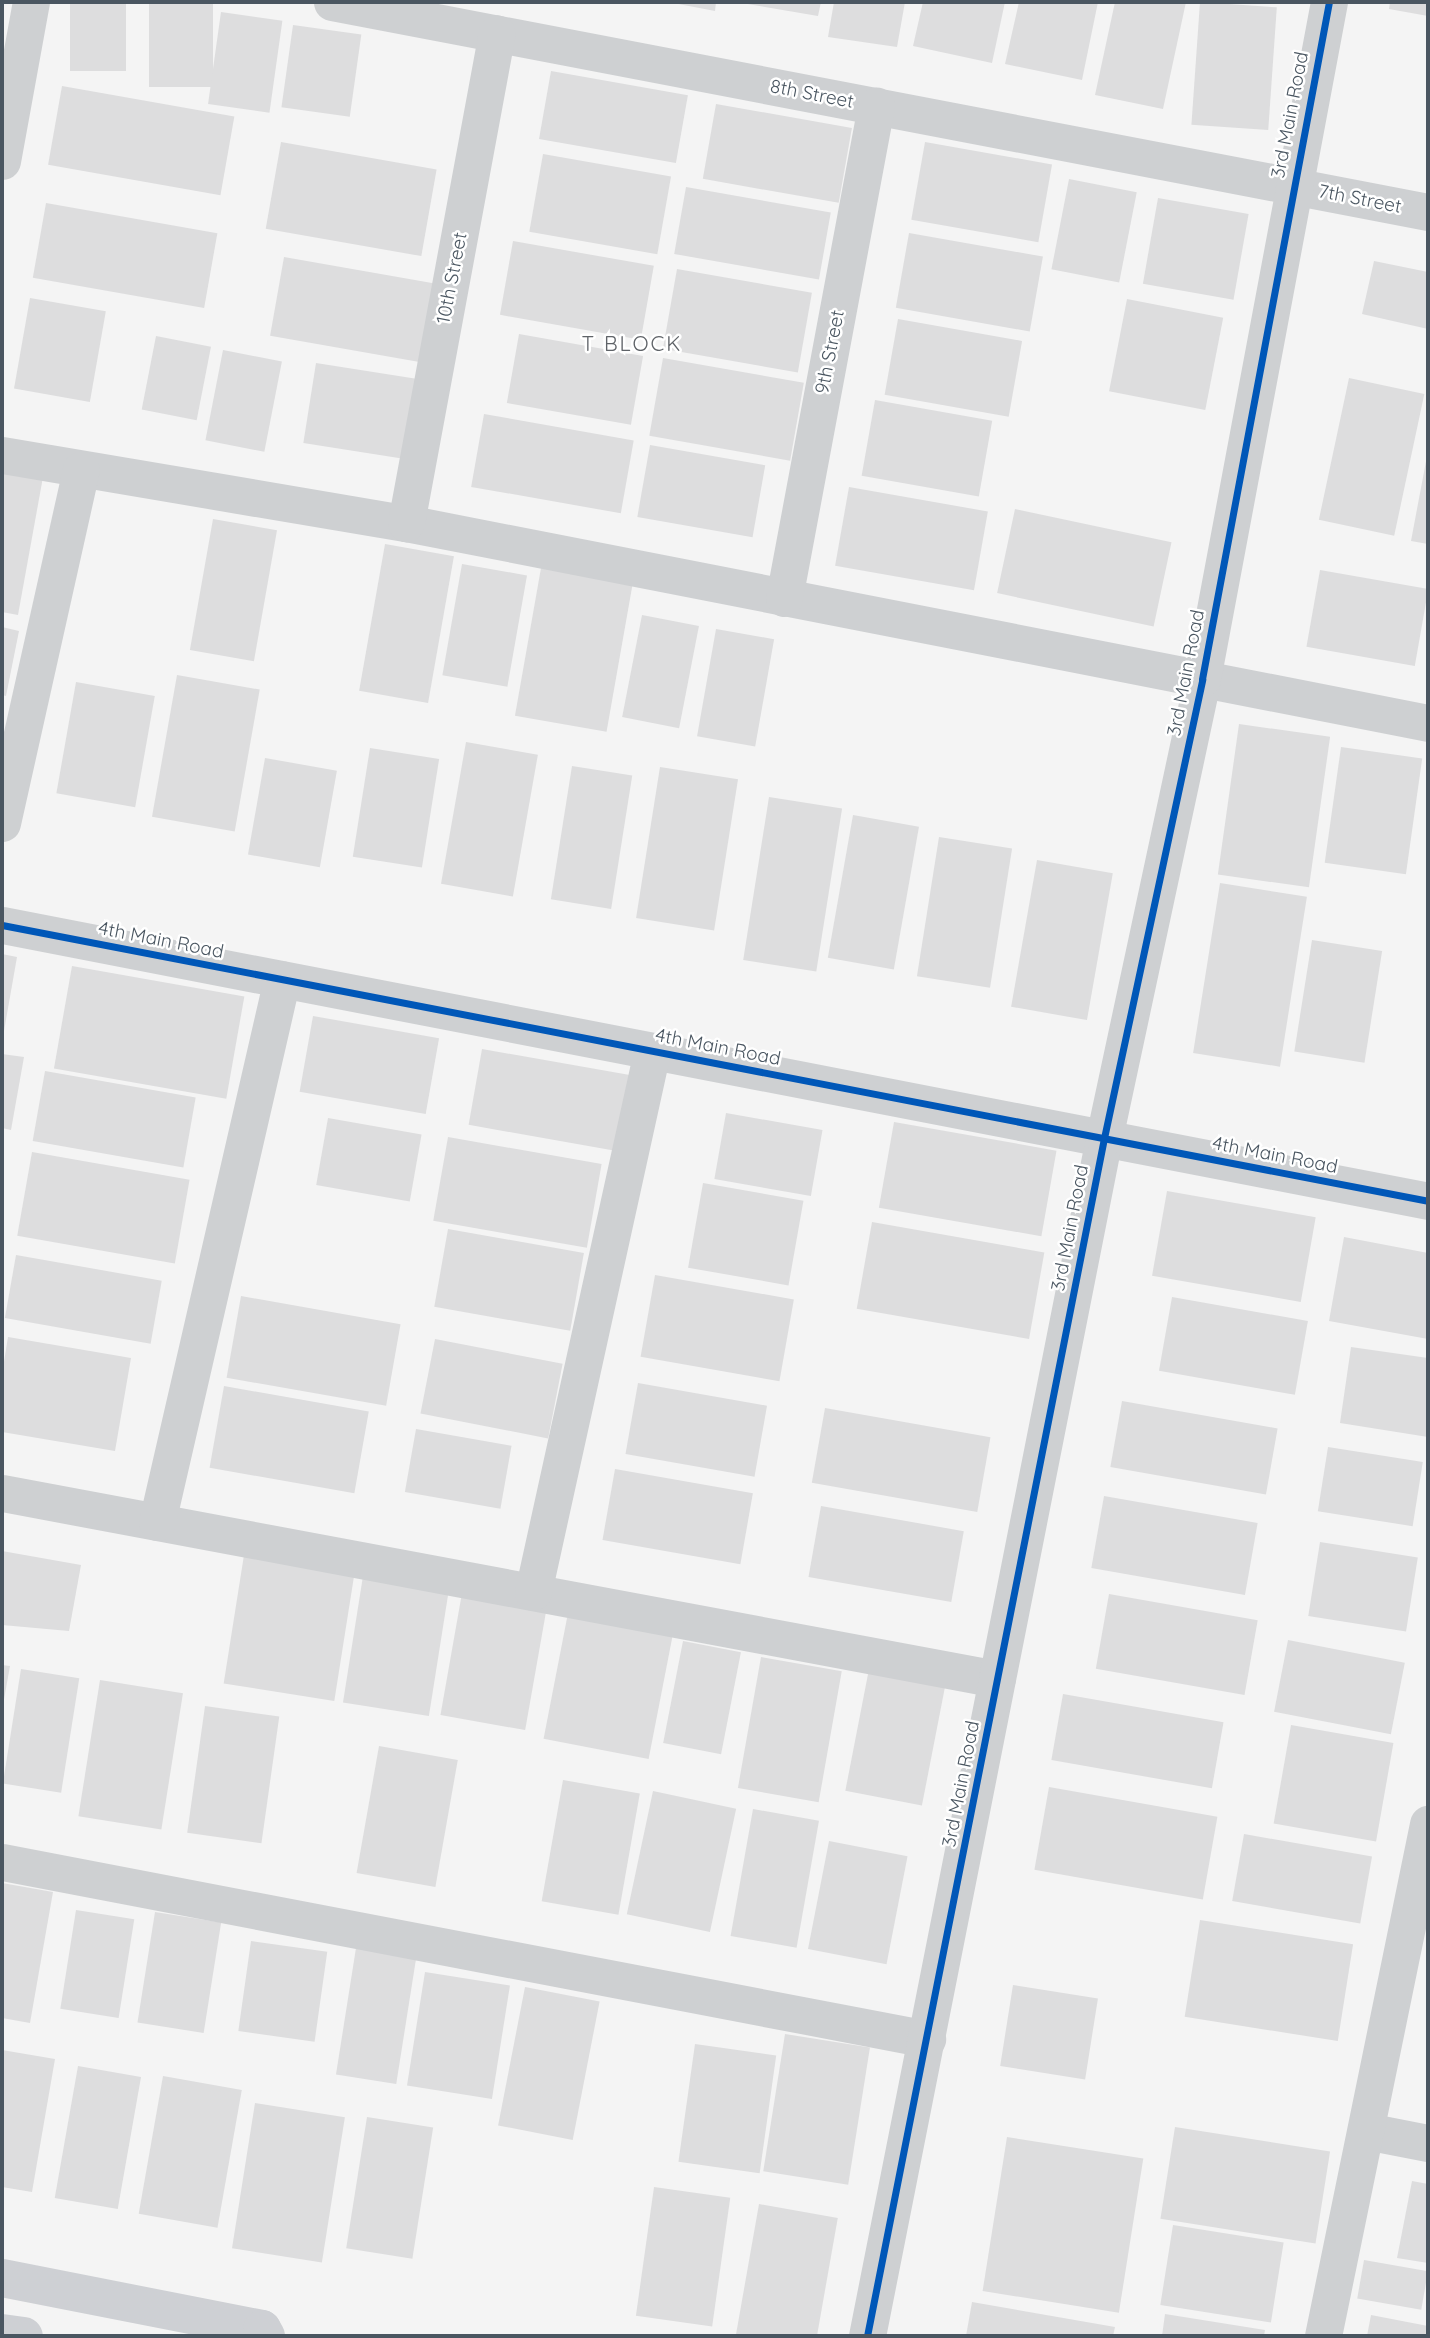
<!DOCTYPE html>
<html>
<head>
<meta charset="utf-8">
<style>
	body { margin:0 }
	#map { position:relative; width:1430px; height:2338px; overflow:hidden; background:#f4f4f4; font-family:Quicksand,sans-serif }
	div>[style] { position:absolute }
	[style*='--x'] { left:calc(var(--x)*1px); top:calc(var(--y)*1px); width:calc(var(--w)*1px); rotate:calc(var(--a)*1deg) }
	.building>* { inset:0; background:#ddddde; transform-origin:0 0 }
	.street>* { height:37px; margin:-18.5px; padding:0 18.5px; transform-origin:18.5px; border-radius:18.5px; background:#ced0d2 }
	.secondary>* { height:38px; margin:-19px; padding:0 19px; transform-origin:19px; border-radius:19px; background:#ced0d4 }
	.cycleway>* { height:7px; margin:-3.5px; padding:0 3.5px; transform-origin:3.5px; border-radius:3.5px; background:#0057b8 }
	span { translate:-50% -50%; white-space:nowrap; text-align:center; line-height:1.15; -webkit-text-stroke:5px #fff; paint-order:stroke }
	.street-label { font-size:19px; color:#4a5661 }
	.neighbourhood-label { font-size:21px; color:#5f6368; letter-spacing:2px }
	.frame { position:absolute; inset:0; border:4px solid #4a5661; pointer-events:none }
</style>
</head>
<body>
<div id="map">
	<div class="building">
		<i style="left:70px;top:2px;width:56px;height:69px"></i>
		<i style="left:149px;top:2px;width:64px;height:85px"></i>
		<i style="clip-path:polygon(668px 2px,716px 2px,715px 11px)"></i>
		<i style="clip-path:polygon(736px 2px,821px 2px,818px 16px)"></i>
		<i style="clip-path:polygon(834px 2px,905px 2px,897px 47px,828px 37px)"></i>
		<i style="clip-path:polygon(923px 2px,1005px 2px,992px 63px,913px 46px)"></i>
		<i style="clip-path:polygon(1019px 2px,1098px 2px,1082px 80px,1005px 64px)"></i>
		<i style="clip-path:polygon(1115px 2px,1186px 2px,1163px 109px,1095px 95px)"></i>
		<i style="left:1200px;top:2px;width:77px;height:123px;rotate:4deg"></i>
		<i style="clip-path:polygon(1390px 2px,1428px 2px,1428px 16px,1389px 9px)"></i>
		<i style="left:221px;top:12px;width:62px;height:93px;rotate:8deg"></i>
		<i style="left:293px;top:25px;width:69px;height:83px;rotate:8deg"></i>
		<i style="left:551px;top:71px;width:139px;height:69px;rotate:10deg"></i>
		<i style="left:62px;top:86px;width:175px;height:80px;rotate:10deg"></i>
		<i style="left:716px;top:104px;width:138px;height:76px;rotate:10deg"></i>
		<i style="left:281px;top:142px;width:158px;height:88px;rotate:10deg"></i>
		<i style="left:925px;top:142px;width:129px;height:79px;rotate:10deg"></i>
		<i style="left:543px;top:154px;width:130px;height:79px;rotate:10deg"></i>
		<i style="left:1069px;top:179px;width:69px;height:92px;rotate:11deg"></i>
		<i style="left:686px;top:187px;width:147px;height:68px;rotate:10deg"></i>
		<i style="left:1158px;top:198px;width:92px;height:87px;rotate:10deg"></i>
		<i style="left:46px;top:203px;width:174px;height:76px;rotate:10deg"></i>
		<i style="left:909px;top:233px;width:136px;height:76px;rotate:10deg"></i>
		<i style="left:513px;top:241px;width:143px;height:75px;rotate:10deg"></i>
		<i style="left:284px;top:257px;width:156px;height:80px;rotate:10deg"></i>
		<i style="clip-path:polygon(1374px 261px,1428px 272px,1428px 329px,1362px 314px)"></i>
		<i style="left:677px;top:269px;width:137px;height:81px;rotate:10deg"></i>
		<i style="left:30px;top:298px;width:77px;height:92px;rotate:10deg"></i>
		<i style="left:1127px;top:299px;width:98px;height:94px;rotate:11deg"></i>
		<i style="left:898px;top:319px;width:126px;height:77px;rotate:10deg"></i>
		<i style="left:519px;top:334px;width:126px;height:70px;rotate:10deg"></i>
		<i style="left:156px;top:336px;width:56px;height:75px;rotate:11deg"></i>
		<i style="left:223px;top:350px;width:60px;height:92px;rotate:11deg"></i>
		<i style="left:663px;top:358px;width:143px;height:79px;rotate:10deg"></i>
		<i style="left:316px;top:363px;width:103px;height:81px;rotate:9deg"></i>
		<i style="left:1349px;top:378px;width:77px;height:145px;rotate:12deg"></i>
		<i style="left:875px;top:400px;width:119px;height:77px;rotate:10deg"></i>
		<i style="left:484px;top:414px;width:152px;height:74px;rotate:10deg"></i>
		<i style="left:650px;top:445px;width:117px;height:73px;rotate:10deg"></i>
		<i style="clip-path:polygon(1427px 456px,1428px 456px,1428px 544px,1411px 541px)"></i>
		<i style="clip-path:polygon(2px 469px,43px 477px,18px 615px,2px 612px)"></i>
		<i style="left:849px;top:487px;width:141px;height:80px;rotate:10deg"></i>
		<i style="left:1015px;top:509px;width:160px;height:86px;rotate:12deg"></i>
		<i style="left:213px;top:519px;width:65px;height:133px;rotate:10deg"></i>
		<i style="left:385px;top:544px;width:70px;height:149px;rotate:10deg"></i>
		<i style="left:462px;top:564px;width:66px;height:113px;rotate:10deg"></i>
		<i style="left:541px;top:568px;width:93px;height:150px;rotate:10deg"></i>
		<i style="left:1320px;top:570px;width:110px;height:78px;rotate:10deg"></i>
		<i style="left:642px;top:615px;width:58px;height:104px;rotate:11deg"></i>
		<i style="clip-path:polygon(2px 627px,19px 631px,6px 696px,2px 695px)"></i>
		<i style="left:716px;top:629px;width:59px;height:109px;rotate:10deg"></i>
		<i style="left:177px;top:675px;width:84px;height:144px;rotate:10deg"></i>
		<i style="left:76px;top:682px;width:80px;height:113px;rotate:10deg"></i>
		<i style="left:1239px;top:724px;width:92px;height:152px;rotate:8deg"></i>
		<i style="left:466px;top:742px;width:73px;height:144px;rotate:10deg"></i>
		<i style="left:1341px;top:747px;width:82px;height:117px;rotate:8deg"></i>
		<i style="left:370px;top:748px;width:70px;height:110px;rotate:9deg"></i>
		<i style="left:265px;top:758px;width:73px;height:98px;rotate:10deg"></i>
		<i style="left:572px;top:766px;width:61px;height:135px;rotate:9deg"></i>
		<i style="left:660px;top:767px;width:79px;height:153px;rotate:9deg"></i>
		<i style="left:769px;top:797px;width:74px;height:165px;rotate:9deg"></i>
		<i style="left:853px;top:815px;width:67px;height:145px;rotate:10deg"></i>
		<i style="left:939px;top:837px;width:74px;height:141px;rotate:9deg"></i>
		<i style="left:1037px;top:860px;width:77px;height:149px;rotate:10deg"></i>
		<i style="left:1220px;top:883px;width:88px;height:172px;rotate:9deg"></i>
		<i style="left:1312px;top:940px;width:71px;height:113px;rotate:9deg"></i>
		<i style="clip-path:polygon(2px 954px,17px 957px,4px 1031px,2px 1030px)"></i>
		<i style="left:72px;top:966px;width:175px;height:104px;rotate:10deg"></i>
		<i style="left:313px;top:1016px;width:128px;height:77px;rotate:10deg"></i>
		<i style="left:482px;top:1049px;width:153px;height:77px;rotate:10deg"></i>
		<i style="clip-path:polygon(2px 1054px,24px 1057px,11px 1130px,2px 1128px)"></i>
		<i style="left:45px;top:1071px;width:153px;height:71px;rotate:10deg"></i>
		<i style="left:726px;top:1113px;width:98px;height:67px;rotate:10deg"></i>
		<i style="left:328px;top:1118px;width:95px;height:68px;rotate:10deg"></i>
		<i style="left:894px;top:1122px;width:165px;height:87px;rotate:10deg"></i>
		<i style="left:448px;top:1137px;width:156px;height:85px;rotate:10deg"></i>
		<i style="left:32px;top:1152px;width:160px;height:85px;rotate:10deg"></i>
		<i style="left:703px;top:1183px;width:102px;height:86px;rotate:10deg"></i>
		<i style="left:1167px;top:1191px;width:151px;height:86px;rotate:10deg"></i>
		<i style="left:872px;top:1222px;width:175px;height:88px;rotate:10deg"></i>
		<i style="left:448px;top:1229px;width:138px;height:79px;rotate:10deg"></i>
		<i style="clip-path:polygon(1344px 1237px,1428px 1253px,1428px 1339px,1329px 1321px)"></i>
		<i style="left:16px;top:1255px;width:148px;height:64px;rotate:10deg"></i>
		<i style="left:655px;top:1275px;width:141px;height:83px;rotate:10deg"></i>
		<i style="left:241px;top:1296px;width:162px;height:83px;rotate:10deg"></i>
		<i style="left:1172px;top:1297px;width:138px;height:75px;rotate:10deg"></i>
		<i style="clip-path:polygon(8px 1337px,131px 1358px,115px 1451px,2px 1432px,2px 1374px)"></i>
		<i style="left:435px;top:1339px;width:130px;height:76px;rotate:11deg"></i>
		<i style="clip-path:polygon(1351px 1347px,1428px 1358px,1428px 1437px,1340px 1423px)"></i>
		<i style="left:638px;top:1383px;width:131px;height:72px;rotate:10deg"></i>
		<i style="left:224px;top:1386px;width:147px;height:83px;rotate:10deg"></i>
		<i style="left:1122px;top:1401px;width:158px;height:67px;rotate:10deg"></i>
		<i style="left:825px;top:1408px;width:168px;height:76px;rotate:10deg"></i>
		<i style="left:416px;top:1429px;width:97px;height:64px;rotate:10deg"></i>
		<i style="left:1328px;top:1447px;width:96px;height:65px;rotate:9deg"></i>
		<i style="left:615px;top:1469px;width:140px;height:72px;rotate:10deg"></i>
		<i style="left:1104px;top:1496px;width:156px;height:73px;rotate:10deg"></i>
		<i style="left:821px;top:1506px;width:145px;height:72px;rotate:10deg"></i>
		<i style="left:1320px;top:1542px;width:99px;height:75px;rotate:9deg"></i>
		<i style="clip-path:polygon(2px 1551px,81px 1565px,69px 1631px,2px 1625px)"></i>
		<i style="left:244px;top:1555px;width:112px;height:130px;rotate:9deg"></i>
		<i style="left:363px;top:1576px;width:87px;height:128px;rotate:9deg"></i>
		<i style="left:462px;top:1593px;width:86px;height:124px;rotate:10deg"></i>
		<i style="left:1109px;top:1594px;width:151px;height:76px;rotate:10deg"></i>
		<i style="left:568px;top:1613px;width:107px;height:128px;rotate:11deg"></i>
		<i style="left:1288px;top:1640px;width:119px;height:73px;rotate:11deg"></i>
		<i style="left:683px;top:1641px;width:59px;height:104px;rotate:11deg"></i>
		<i style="left:761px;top:1657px;width:82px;height:133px;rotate:10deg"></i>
		<i style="clip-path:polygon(2px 1665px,10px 1666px,3px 1705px,2px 1705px)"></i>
		<i style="left:21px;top:1669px;width:59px;height:116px;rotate:9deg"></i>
		<i style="left:869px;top:1669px;width:78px;height:124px;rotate:11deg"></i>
		<i style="left:100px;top:1680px;width:84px;height:138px;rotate:9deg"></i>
		<i style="left:1063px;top:1694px;width:163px;height:67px;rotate:10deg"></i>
		<i style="left:205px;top:1706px;width:75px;height:128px;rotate:8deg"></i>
		<i style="left:1291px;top:1725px;width:104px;height:100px;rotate:10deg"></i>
		<i style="left:379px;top:1746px;width:80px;height:129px;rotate:10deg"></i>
		<i style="left:563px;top:1780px;width:78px;height:123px;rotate:10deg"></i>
		<i style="left:1049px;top:1787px;width:171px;height:84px;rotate:10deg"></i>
		<i style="left:653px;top:1791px;width:85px;height:126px;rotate:12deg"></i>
		<i style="left:753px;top:1809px;width:67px;height:129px;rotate:10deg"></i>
		<i style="left:1244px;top:1834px;width:130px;height:68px;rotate:10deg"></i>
		<i style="left:829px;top:1841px;width:80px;height:110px;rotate:11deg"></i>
		<i style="clip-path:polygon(2px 1883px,53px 1892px,30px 2023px,2px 2018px)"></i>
		<i style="left:76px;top:1910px;width:59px;height:100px;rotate:9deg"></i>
		<i style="left:155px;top:1912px;width:67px;height:112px;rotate:9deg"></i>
		<i style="left:1200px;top:1920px;width:155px;height:98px;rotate:9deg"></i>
		<i style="left:251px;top:1941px;width:77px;height:91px;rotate:8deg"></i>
		<i style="left:356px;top:1948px;width:61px;height:128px;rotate:9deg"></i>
		<i style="left:425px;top:1972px;width:86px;height:115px;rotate:9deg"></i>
		<i style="left:1013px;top:1985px;width:86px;height:82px;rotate:9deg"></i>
		<i style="left:525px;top:1987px;width:76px;height:141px;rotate:11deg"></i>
		<i style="left:785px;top:2034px;width:86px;height:139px;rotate:9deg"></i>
		<i style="left:695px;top:2044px;width:82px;height:119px;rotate:8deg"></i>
		<i style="clip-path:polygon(2px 2050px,55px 2059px,32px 2192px,2px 2187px)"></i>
		<i style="left:78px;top:2066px;width:64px;height:134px;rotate:10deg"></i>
		<i style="left:163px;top:2076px;width:80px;height:140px;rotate:10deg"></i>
		<i style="left:255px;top:2103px;width:91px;height:147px;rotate:9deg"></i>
		<i style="left:367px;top:2117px;width:67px;height:133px;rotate:9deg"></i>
		<i style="left:1175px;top:2127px;width:157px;height:93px;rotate:9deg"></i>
		<i style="left:1007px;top:2137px;width:138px;height:156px;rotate:9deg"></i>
		<i style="clip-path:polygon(1412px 2181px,1428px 2184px,1428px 2263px,1397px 2258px)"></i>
		<i style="left:654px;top:2187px;width:77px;height:130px;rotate:8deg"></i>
		<i style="left:759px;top:2204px;width:80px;height:132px;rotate:10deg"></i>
		<i style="left:1173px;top:2225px;width:112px;height:81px;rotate:9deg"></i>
		<i style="left:1364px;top:2260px;width:65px;height:39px;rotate:10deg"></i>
		<i style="clip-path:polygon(972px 2302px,1115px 2327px,1113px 2336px,966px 2336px)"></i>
		<i style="clip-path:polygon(1165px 2314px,1265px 2330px,1264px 2336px,1162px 2336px)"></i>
		<i style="clip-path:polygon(1371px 2315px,1428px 2326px,1428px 2336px,1367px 2336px)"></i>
	</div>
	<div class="street">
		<i style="--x:332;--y:2;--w:1116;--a:10.85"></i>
		<i style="--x:2;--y:161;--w:162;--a:-79.7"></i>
		<i style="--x:2;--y:455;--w:410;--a:9.6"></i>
		<i style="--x:406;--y:523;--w:1041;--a:11.07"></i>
		<i style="--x:406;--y:523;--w:498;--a:-79.5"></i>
		<i style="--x:784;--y:598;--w:501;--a:-79.41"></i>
		<i style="--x:2;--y:823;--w:362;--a:-77.4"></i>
		<i style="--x:2;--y:925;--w:1452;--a:10.95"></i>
		<i style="--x:2;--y:1493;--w:1012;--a:10.59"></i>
		<i style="--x:157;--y:1522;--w:557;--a:-77.04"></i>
		<i style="--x:533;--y:1592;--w:554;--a:-77.59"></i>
		<i style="--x:2;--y:1862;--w:942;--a:10.83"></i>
		<i style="--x:1366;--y:2131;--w:63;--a:11"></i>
		<i style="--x:867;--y:2336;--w:1221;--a:-78.81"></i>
		<i style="--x:1104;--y:1138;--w:469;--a:-77.9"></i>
		<i style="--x:1202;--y:679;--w:689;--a:-79.38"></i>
		<i style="--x:1323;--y:2336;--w:523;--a:-78.41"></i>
	</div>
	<div class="secondary">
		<i style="--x:2;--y:2278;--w:265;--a:11.1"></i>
		<i style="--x:262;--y:2329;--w:8;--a:60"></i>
		<i style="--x:2;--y:2333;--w:22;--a:8"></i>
	</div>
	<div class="cycleway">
		<i style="--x:2;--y:925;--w:1452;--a:10.95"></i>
		<i style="--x:867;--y:2336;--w:1221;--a:-78.81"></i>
		<i style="--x:1104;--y:1138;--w:469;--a:-77.9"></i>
		<i style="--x:1202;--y:679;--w:689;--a:-79.38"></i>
	</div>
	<div class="street-label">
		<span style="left:812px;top:94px;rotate:11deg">8th Street</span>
		<span style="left:1290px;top:115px;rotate:-79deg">3rd Main Road</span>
		<span style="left:1360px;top:199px;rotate:11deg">7th Street</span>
		<span style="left:452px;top:278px;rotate:-79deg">10th Street</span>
		<span style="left:830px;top:352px;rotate:-79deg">9th Street</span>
		<span style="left:1186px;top:673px;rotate:-79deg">3rd Main Road</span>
		<span style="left:161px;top:940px;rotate:11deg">4th Main Road</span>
		<span style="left:718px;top:1047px;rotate:11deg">4th Main Road</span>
		<span style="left:1275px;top:1155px;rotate:11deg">4th Main Road</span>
		<span style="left:1070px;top:1228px;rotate:-79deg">3rd Main Road</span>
		<span style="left:961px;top:1784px;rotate:-79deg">3rd Main Road</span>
	</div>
	<div class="neighbourhood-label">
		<span style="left:632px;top:343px">T BLOCK</span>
	</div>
	<div class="frame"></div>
</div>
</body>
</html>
